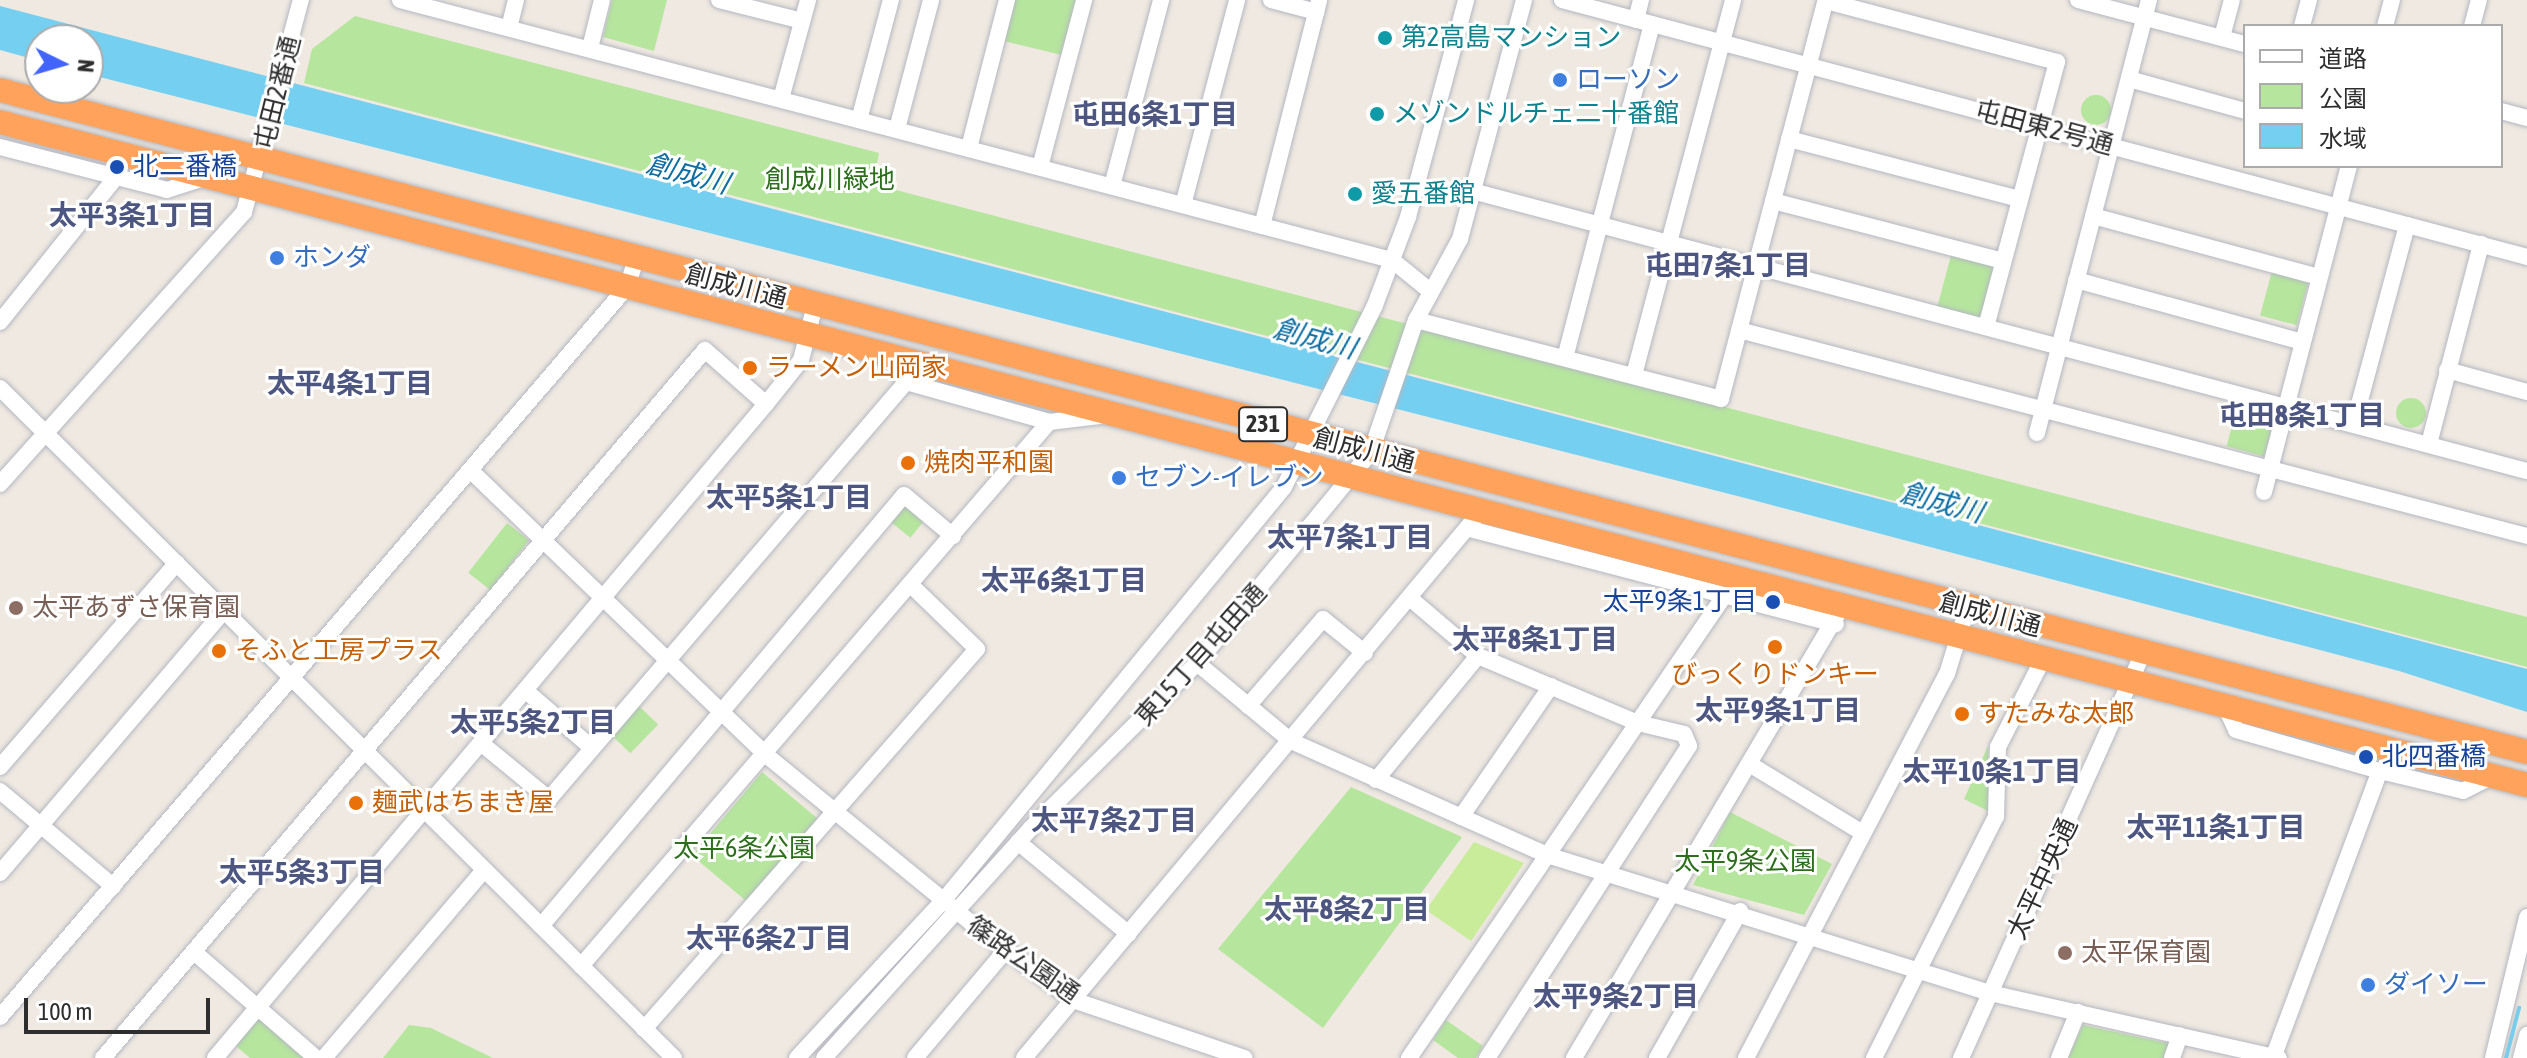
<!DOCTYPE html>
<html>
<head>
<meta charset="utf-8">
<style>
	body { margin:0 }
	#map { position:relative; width:2527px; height:1058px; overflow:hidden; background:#efe9e1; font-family:"Asap Condensed","Noto Sans JP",sans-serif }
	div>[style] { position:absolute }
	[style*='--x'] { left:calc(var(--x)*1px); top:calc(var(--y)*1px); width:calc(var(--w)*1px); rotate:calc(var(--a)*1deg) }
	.green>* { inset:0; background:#b6e59e; transform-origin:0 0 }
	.round { border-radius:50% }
	.pitch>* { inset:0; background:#c9ec9a }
	.water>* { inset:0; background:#75cff0 }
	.stream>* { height:4px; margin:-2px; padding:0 2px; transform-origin:2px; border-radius:2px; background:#75cff0 }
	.roads { filter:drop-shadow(0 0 2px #b4b7c1) drop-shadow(0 0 2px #b4b7c1) }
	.minor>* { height:16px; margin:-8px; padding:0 8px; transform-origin:8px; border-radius:8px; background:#fff }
	.highway>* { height:24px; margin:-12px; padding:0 12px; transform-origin:12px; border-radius:12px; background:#ffa35c }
	.dots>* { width:22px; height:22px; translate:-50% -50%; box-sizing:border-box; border:4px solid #fff; border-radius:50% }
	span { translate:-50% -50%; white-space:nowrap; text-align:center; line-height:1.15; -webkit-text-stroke:6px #fff; paint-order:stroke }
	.shield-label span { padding:2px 6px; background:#fff; border:2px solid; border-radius:6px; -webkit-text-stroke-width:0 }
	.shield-label { font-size:24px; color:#2e2e2e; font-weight:700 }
	.culture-label { font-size:26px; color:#0d838f }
	.left { translate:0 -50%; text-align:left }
	.shop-label { font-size:26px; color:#366cbe }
	.street-label { font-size:26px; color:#2e2e2e }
	.transit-label { font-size:26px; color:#164399 }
	.right { translate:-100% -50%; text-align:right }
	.park-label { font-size:26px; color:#2c6e1b }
	.food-label { font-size:26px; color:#c56008 }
	.education-label { font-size:26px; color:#785e54 }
	.neighbourhood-label { font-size:28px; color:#4d5680; font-weight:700 }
	.water-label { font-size:28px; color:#0d6fa3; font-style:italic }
	.legend { position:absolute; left:2243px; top:24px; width:260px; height:144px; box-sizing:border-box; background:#fff; border:2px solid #ababab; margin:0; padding:10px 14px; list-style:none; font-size:24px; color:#2e2e2e }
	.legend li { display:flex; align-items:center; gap:16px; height:40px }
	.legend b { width:40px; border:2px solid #ababab }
	.north { position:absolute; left:24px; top:24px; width:80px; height:80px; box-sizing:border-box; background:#fff; border:2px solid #ababab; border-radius:50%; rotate:95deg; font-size:22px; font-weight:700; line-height:32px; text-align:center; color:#2e2e2e }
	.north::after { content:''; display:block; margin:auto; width:28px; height:36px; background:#4264fb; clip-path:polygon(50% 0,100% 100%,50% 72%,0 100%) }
	.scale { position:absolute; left:24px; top:998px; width:186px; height:36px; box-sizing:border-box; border:4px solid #2e2e2e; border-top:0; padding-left:10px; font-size:24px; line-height:28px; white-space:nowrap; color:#2e2e2e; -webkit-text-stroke:6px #fff; paint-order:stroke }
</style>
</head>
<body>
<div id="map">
	<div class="green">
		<i style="clip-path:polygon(612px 0,667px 0,654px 51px,603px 37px)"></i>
		<i style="clip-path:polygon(1015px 0,1077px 0,1062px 55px,1004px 41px)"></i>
		<i style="clip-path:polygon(355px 16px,879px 153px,873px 184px,2527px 617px,2527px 667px,304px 83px,312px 49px)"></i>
		<i class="round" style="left:2081px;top:95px;width:30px;height:30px"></i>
		<i style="left:1953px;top:248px;width:52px;height:68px;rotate:15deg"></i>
		<i style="left:2272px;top:271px;width:38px;height:46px;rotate:15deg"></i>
		<i class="round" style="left:2396px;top:398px;width:30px;height:30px"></i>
		<i style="left:2239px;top:400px;width:39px;height:48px;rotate:15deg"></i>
		<i style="left:905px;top:500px;width:28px;height:26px;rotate:39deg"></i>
		<i style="left:507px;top:523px;width:28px;height:63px;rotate:38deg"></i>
		<i style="left:638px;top:705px;width:28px;height:40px;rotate:44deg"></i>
		<i style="clip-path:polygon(1988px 746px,1988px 811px,1964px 799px)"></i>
		<i style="left:762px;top:772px;width:74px;height:109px;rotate:40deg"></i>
		<i style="clip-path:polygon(1351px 787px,1462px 837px,1323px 1028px,1218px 949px)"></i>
		<i style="clip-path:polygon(1730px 812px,1832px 864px,1804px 915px,1693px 885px)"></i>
		<i style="clip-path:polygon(258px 1007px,316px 1058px,250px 1058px,230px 1041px)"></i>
		<i style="clip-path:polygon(1446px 1020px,1483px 1046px,1476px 1058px,1458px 1058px,1433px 1040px)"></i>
		<i style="clip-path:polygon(409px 1025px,431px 1028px,493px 1058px,383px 1058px)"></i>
		<i style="clip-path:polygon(2083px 1025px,2171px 1044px,2166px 1058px,2068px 1058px)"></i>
	</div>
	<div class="pitch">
		<i style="clip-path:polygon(1474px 842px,1524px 863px,1471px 941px,1426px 910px)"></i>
	</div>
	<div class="water">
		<i style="clip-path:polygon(0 6px,2527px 669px,2527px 712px,2399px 671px,1749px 499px,88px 74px,88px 40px,40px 40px,40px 61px,0 50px)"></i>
	</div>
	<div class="stream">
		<i style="--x:2506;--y:1058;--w:52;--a:-75.4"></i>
	</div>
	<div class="roads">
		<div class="minor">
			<i style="--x:400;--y:0;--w:1026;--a:14.69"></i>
			<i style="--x:1392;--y:260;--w:49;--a:39.2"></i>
			<i style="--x:719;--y:0;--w:86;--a:14.2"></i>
			<i style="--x:1271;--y:0;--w:47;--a:14.9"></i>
			<i style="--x:1562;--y:0;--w:999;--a:14.91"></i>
			<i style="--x:2078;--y:0;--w:173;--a:14.8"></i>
			<i style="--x:1826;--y:1;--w:239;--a:14.8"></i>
			<i style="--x:2057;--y:62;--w:274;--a:105"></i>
			<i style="--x:1636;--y:20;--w:21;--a:-76"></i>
			<i style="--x:2302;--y:26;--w:27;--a:-75"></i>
			<i style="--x:2385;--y:26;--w:27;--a:-75"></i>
			<i style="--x:2472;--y:26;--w:27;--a:-75"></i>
			<i style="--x:509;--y:28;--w:29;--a:-76"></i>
			<i style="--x:2222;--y:37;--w:38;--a:-75"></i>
			<i style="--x:590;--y:48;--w:49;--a:-76"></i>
			<i style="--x:2129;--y:79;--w:120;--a:15.4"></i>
			<i style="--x:781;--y:99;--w:103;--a:-74.7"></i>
			<i style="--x:2501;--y:111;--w:27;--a:15"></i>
			<i style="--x:859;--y:120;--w:124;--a:-75.1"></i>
			<i style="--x:897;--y:129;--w:133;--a:-75.2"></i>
			<i style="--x:1789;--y:139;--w:238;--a:14.6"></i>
			<i style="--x:0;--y:147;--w:172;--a:14.4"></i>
			<i style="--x:167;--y:190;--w:40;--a:-18"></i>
			<i style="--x:969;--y:148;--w:153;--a:-75.6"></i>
			<i style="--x:1040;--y:167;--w:173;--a:-75.2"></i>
			<i style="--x:1112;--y:186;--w:192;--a:-75.2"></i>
			<i style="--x:1476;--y:192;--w:1087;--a:14.87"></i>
			<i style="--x:1773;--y:201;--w:238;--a:14.6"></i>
			<i style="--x:1183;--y:205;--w:212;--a:-75.2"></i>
			<i style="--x:2093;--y:216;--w:234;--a:15.1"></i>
			<i style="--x:1262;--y:226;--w:233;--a:-75.8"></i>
			<i style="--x:2076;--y:280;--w:234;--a:15.3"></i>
			<i style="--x:1416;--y:320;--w:315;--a:14.5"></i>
			<i style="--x:1721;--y:399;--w:413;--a:-75.3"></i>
			<i style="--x:0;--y:322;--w:187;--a:-51.3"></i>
			<i style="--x:1739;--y:330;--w:814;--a:14.65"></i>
			<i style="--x:886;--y:355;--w:34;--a:53"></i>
			<i style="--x:906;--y:382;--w:148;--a:15.6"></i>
			<i style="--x:1049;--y:422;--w:51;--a:-6.7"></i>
			<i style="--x:1565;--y:358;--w:345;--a:-75.4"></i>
			<i style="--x:2447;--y:370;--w:83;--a:15.4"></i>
			<i style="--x:1634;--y:375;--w:388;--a:-75.2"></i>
			<i style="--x:0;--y:388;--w:950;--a:44.83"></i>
			<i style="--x:2354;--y:423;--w:205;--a:-75"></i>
			<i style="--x:2037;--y:433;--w:447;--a:-75.5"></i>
			<i style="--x:2429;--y:444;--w:207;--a:-75.4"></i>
			<i style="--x:470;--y:470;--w:411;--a:43.9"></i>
			<i style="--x:766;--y:755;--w:265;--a:39.3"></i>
			<i style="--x:971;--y:923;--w:128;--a:37"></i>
			<i style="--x:1073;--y:1000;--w:181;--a:18.7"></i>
			<i style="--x:0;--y:484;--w:365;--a:-48.1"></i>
			<i style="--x:244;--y:212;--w:220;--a:-75"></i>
			<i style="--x:2264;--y:492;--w:337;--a:-75.4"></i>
			<i style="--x:1470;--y:529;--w:378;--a:14.6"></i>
			<i style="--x:1411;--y:599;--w:88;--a:40.4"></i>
			<i style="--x:1478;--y:656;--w:173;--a:22.7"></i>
			<i style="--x:1638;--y:723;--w:47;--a:13.4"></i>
			<i style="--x:1684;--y:734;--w:13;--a:67"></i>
			<i style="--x:1689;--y:746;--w:372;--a:122.9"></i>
			<i style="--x:1197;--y:663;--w:122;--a:39.7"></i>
			<i style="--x:1291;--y:741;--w:280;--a:24"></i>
			<i style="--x:1547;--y:855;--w:464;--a:17.3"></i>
			<i style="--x:1990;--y:993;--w:296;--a:12.7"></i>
			<i style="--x:526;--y:691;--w:87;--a:40.8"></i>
			<i style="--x:1248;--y:706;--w:115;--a:-49.2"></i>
			<i style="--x:1323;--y:619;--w:54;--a:39"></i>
			<i style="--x:2225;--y:706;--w:26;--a:65"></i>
			<i style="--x:2236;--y:730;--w:150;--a:15.9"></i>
			<i style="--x:2380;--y:771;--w:85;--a:13.5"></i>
			<i style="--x:2463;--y:791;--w:33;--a:-27"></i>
			<i style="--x:481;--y:743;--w:88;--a:39.5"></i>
			<i style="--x:549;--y:799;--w:549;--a:-49.43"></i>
			<i style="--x:1751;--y:765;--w:131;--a:31.3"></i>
			<i style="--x:0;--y:767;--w:270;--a:-49.1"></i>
			<i style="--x:1376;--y:780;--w:161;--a:-50.6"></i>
			<i style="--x:0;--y:791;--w:148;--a:40.1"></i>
			<i style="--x:1461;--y:817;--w:159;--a:-55.5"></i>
			<i style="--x:1018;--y:842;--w:144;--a:39.7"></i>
			<i style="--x:0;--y:873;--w:346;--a:-49.5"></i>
			<i style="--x:541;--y:926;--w:563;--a:-49.89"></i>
			<i style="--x:904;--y:495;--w:64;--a:39.9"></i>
			<i style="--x:194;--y:952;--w:162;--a:41"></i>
			<i style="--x:581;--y:966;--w:718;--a:-49.29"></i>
			<i style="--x:0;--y:1017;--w:962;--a:-49.34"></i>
			<i style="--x:627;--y:287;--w:32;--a:-72"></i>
			<i style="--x:644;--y:1029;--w:505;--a:-48.77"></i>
			<i style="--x:977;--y:649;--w:92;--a:-135.9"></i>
			<i style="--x:103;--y:1058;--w:929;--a:-49.63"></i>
			<i style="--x:705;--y:350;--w:81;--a:41.5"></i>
			<i style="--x:215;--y:1058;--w:855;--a:-49.89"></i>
			<i style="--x:766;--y:404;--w:56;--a:-51.5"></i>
			<i style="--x:801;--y:360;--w:57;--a:-75.7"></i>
			<i style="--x:324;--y:1058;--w:247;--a:-49.6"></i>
			<i style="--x:797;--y:1058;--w:214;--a:-47.1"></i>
			<i style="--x:943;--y:901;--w:536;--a:-50.52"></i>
			<i style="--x:1284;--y:487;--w:203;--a:-63.4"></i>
			<i style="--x:1375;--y:305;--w:94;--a:-69.4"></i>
			<i style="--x:1408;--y:217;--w:225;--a:-75"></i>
			<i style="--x:824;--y:1058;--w:309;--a:-48"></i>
			<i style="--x:1031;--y:828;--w:234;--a:-44.8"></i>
			<i style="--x:1197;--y:663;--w:273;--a:-50.5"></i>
			<i style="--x:1371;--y:452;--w:139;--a:-71.2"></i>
			<i style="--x:1416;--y:320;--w:92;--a:-61.5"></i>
			<i style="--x:1460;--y:239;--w:247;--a:-75"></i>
			<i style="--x:915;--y:1058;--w:141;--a:-49.9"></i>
			<i style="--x:1024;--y:1058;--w:713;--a:-50.12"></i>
			<i style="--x:1409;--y:1058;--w:559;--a:-55.71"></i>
			<i style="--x:1574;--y:1058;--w:527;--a:-59.3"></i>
			<i style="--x:1657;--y:1058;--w:169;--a:-60.5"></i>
			<i style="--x:1746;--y:1058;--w:433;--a:-62.4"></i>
			<i style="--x:1947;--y:674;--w:68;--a:-72.9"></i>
			<i style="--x:1874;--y:1058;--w:270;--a:-63.2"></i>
			<i style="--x:1996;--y:817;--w:70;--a:-88.4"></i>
			<i style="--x:1998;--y:747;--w:99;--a:-62.9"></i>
			<i style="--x:1961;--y:1058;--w:442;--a:-65.8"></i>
			<i style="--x:2059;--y:1058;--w:50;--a:-67.6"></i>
			<i style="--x:2172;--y:1058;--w:24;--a:-71"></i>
			<i style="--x:2273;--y:1058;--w:306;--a:-69.6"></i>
			<i style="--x:2493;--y:1058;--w:145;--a:-76.4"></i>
			<i style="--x:2521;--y:1058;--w:24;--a:-75"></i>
		</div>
		<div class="highway">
			<i style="--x:0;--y:90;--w:2612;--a:14.68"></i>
			<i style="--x:0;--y:122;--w:2613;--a:14.7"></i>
		</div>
	</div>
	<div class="dots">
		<i style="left:1385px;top:38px;background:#0f9aa8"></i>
		<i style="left:1560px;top:80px;background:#3f7fe0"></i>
		<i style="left:1377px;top:114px;background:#0f9aa8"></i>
		<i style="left:117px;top:167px;background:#1a4fb4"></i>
		<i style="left:1355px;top:194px;background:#0f9aa8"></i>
		<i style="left:277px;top:258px;background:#3f7fe0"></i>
		<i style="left:750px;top:368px;background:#e8710a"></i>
		<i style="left:908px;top:463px;background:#e8710a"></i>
		<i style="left:1119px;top:478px;background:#3f7fe0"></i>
		<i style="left:1773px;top:602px;background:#1a4fb4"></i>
		<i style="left:16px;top:608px;background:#8d6e63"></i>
		<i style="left:1775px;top:647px;background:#e8710a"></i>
		<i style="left:219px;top:651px;background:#e8710a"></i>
		<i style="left:1962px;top:714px;background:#e8710a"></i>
		<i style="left:2366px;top:757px;background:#1a4fb4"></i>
		<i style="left:356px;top:803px;background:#e8710a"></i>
		<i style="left:2065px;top:953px;background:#8d6e63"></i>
		<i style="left:2368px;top:985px;background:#3f7fe0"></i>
	</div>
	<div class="shield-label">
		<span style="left:1263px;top:424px">231</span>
	</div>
	<div class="culture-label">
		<span class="left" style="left:1401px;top:38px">第2高島マンション</span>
		<span class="left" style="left:1393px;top:114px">メゾンドルチェ二十番館</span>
		<span class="left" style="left:1371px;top:194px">愛五番館</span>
	</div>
	<div class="shop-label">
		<span class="left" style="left:1576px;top:80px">ローソン</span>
		<span class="left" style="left:293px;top:258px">ホンダ</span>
		<span class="left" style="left:1135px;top:478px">セブン-イレブン</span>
		<span class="left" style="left:2384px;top:985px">ダイソー</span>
	</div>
	<div class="street-label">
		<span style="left:278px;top:93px;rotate:-76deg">屯田2番通</span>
		<span style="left:2044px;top:128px;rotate:15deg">屯田東2号通</span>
		<span style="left:736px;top:287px;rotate:15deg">創成川通</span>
		<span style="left:1364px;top:451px;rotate:15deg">創成川通</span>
		<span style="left:1990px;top:615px;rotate:15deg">創成川通</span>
		<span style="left:1201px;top:655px;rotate:-48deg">東15丁目屯田通</span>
		<span style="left:2043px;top:879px;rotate:-65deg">太平中央通</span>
		<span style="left:1023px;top:960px;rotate:35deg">篠路公園通</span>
	</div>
	<div class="transit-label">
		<span class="left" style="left:133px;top:167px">北二番橋</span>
		<span class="right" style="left:1757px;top:602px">太平9条1丁目</span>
		<span class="left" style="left:2382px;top:757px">北四番橋</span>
	</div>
	<div class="park-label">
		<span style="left:830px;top:180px">創成川緑地</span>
		<span style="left:744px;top:849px">太平6条公園</span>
		<span style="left:1745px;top:862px">太平9条公園</span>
	</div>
	<div class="food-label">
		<span class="left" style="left:766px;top:368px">ラーメン山岡家</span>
		<span class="left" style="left:924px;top:463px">焼肉平和園</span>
		<span class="left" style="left:235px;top:651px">そふと工房プラス</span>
		<span style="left:1775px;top:675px">びっくりドンキー</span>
		<span class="left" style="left:1978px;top:714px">すたみな太郎</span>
		<span class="left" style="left:372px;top:803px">麺武はちまき屋</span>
	</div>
	<div class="education-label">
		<span class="left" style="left:32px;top:608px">太平あずさ保育園</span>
		<span class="left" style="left:2081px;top:953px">太平保育園</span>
	</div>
	<div class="neighbourhood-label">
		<span style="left:1155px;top:114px">屯田6条1丁目</span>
		<span style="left:132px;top:215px">太平3条1丁目</span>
		<span style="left:1728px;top:265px">屯田7条1丁目</span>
		<span style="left:350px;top:383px">太平4条1丁目</span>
		<span style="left:2302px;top:415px">屯田8条1丁目</span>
		<span style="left:789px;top:497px">太平5条1丁目</span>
		<span style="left:1350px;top:537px">太平7条1丁目</span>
		<span style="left:1064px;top:580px">太平6条1丁目</span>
		<span style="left:1535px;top:639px">太平8条1丁目</span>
		<span style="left:1778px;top:710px">太平9条1丁目</span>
		<span style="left:533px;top:722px">太平5条2丁目</span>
		<span style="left:1992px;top:771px">太平10条1丁目</span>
		<span style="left:1114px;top:820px">太平7条2丁目</span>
		<span style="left:2216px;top:827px">太平11条1丁目</span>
		<span style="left:302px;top:872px">太平5条3丁目</span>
		<span style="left:1347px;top:909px">太平8条2丁目</span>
		<span style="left:769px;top:938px">太平6条2丁目</span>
		<span style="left:1616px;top:996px">太平9条2丁目</span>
	</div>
	<div class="water-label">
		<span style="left:688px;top:173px;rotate:15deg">創成川</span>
		<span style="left:1315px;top:338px;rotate:15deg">創成川</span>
		<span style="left:1942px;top:502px;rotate:15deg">創成川</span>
	</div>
	<ul class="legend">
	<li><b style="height:10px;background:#fff"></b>道路</li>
	<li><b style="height:22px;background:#b6e59e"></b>公園</li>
	<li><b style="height:22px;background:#75cff0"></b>水域</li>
	</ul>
	<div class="north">N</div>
	<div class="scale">100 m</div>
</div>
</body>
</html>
